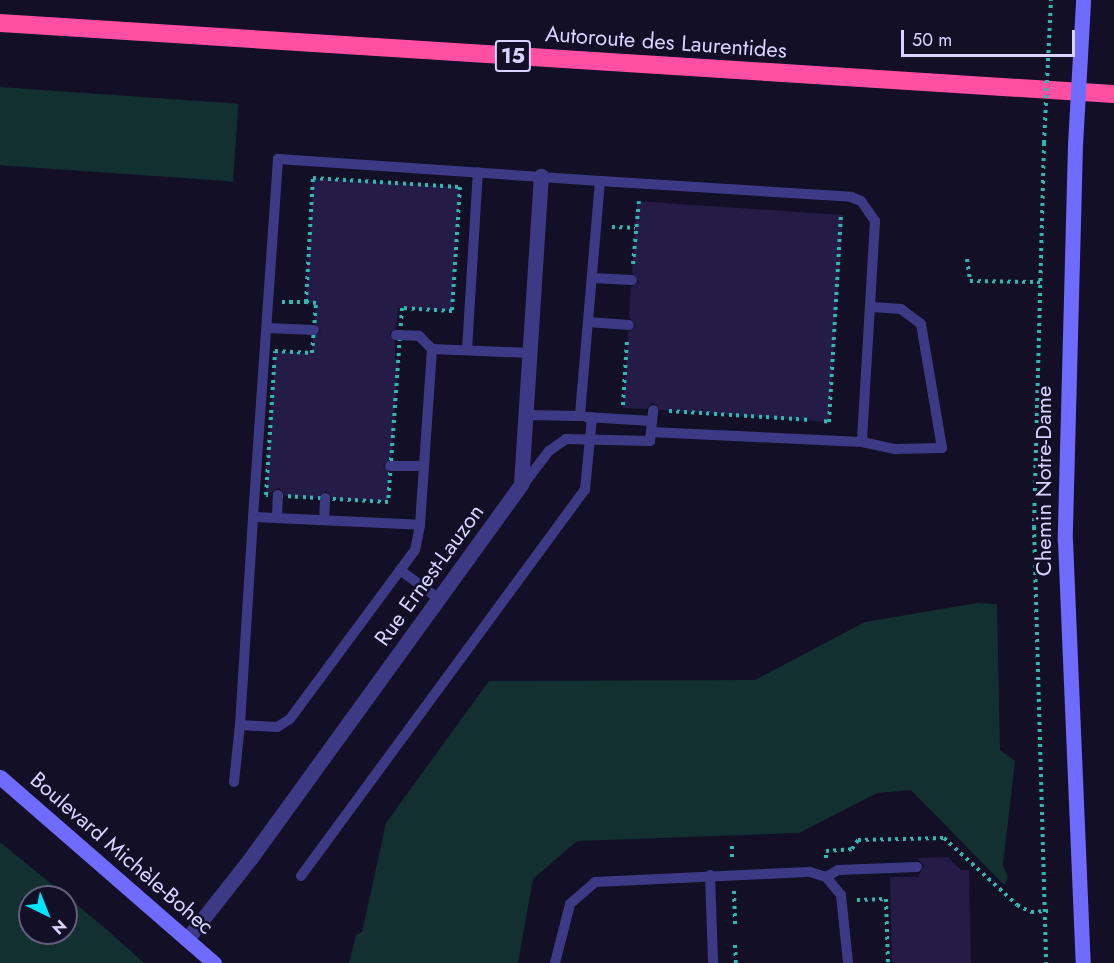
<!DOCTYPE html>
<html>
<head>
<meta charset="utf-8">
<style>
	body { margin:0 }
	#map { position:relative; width:1114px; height:963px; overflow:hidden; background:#130f26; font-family:Jost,sans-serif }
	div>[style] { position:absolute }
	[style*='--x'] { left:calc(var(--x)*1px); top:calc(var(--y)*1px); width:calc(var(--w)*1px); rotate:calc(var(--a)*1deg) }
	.green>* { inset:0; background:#12302f; transform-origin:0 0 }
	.building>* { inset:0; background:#241b47 }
	.path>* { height:4px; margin-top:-2px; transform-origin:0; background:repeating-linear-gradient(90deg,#2fb8b0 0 3px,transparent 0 7.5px) }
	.lane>* { height:10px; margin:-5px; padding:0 5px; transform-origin:5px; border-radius:5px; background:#3d3a85 }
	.street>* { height:15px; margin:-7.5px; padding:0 7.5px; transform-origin:7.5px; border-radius:7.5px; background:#3d3a85 }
	.secondary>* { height:15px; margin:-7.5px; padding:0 7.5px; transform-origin:7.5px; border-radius:7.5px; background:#6f6bff }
	.highway>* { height:18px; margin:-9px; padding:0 9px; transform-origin:9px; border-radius:9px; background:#ff4fa3 }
	.path-bridge>* { height:4px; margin-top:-2px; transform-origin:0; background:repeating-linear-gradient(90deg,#2fb8b0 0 3px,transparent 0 7.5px) }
	.secondary-bridge>* { height:15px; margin:-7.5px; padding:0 7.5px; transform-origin:7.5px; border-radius:7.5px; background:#6f6bff }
	span { translate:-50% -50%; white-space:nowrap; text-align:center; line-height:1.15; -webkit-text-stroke:5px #130f26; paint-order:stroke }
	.shield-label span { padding:2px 4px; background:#130f26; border:2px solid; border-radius:4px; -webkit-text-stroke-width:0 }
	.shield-label { font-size:21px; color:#d9d4ff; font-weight:700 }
	.street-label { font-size:22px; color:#d9d4ff }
	.north { position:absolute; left:18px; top:885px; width:60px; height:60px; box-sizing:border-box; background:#130f26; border:2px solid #625e7d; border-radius:50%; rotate:137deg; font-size:16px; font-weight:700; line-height:24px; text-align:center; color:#d9d4ff }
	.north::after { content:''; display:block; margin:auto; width:21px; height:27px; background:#00e5ff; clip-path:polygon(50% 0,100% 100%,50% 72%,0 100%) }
	.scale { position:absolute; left:901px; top:30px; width:174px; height:27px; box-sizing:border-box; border:3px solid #d9d4ff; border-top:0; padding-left:8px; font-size:18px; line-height:21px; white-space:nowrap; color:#d9d4ff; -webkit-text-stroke:4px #130f26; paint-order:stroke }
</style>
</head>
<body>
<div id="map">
	<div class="green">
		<i style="left:0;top:87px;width:239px;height:78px;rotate:4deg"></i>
		<i style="clip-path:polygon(977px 603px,997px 604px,1000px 750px,1015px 761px,1003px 865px,1008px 878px,1004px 885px,911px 790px,877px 793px,799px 833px,577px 841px,533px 879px,518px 963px,349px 963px,356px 935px,362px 932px,386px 823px,489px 681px,755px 680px,865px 622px)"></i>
		<i style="clip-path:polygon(evenodd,0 842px,105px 928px,144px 963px,0 963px,0 842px,30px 897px,66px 897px,66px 933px,30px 933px,30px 897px)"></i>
	</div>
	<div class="building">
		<i style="clip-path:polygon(313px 178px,460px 187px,452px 311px,398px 308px,396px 328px,389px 334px,395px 342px,395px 359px,399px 359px,391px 459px,383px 465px,390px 473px,388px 502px,332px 499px,326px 491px,317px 498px,285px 496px,279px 488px,266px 495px,275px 351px,312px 353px,313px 337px,321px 331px,314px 323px,316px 303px,306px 302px)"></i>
		<i style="clip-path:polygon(637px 201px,843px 215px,829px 422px,660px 410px,653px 403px,646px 409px,623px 408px,628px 332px,636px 325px,629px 317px,631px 287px,639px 281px,632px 273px)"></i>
		<i style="clip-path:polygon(948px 857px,961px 870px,969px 870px,971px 963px,892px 963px,890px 877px,918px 877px,924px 866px,917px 858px)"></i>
	</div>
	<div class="path">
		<i style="--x:1044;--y:143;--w:384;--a:91.5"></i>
		<i style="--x:1034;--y:527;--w:436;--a:88.4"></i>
		<i style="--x:313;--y:178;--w:147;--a:3.5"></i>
		<i style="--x:460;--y:187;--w:124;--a:93.7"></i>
		<i style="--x:452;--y:311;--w:50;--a:-176.6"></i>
		<i style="--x:402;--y:308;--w:195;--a:94.1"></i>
		<i style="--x:388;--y:502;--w:122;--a:-176.7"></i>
		<i style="--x:266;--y:495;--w:144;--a:-86.4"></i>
		<i style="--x:275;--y:351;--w:37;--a:3"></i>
		<i style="--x:312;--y:353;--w:50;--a:-85.4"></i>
		<i style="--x:316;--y:303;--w:10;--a:-174"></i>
		<i style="--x:306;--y:302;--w:124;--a:-86.8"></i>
		<i style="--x:612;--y:227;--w:23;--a:2"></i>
		<i style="--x:967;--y:259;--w:22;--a:82"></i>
		<i style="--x:970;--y:281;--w:70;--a:0.8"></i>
		<i style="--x:633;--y:264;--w:63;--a:-84.6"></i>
		<i style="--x:282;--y:302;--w:24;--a:0"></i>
		<i style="--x:623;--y:405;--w:65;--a:-86.5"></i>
		<i style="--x:669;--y:411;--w:142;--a:3.6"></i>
		<i style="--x:824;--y:421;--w:5;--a:11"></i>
		<i style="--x:829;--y:422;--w:207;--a:-86.7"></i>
		<i style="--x:732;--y:846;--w:14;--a:90"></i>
		<i style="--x:826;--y:858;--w:7;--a:-90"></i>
		<i style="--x:826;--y:851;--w:26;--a:-4"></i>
		<i style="--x:852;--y:849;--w:11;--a:-56"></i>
		<i style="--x:858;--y:840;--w:86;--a:-1.3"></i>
		<i style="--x:944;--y:838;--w:99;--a:42.5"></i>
		<i style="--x:1017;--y:905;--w:16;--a:27"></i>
		<i style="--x:1031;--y:912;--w:17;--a:-3"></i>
		<i style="--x:734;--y:891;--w:33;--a:88"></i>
		<i style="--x:857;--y:900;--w:29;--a:-2"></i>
		<i style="--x:886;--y:899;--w:64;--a:88.2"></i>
		<i style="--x:735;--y:945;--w:18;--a:87"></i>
	</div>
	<div class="lane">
		<i style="--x:600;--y:181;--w:252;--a:3.6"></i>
		<i style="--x:851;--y:197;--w:11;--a:22"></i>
		<i style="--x:861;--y:201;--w:24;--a:55"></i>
		<i style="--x:875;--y:221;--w:221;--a:93.4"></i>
		<i style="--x:862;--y:442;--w:211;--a:-177.3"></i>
		<i style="--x:592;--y:278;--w:40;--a:2.9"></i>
		<i style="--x:588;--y:322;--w:41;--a:4.2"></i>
		<i style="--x:267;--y:328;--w:47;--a:2.4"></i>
		<i style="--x:396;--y:335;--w:23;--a:2"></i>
		<i style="--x:419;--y:336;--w:18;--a:45"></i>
		<i style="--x:467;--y:350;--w:178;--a:-86.5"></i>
		<i style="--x:586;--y:417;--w:66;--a:3.5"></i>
		<i style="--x:862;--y:442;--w:35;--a:12"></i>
		<i style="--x:896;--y:449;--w:46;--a:-1.2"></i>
		<i style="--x:942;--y:448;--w:126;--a:-99.6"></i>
		<i style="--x:921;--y:324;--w:25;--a:-143"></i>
		<i style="--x:901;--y:309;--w:29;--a:-176"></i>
		<i style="--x:390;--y:466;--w:34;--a:0"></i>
		<i style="--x:520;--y:489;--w:48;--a:-52.7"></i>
		<i style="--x:549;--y:451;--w:21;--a:-35"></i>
		<i style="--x:566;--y:439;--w:84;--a:1.4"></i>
		<i style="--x:650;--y:441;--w:31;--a:-84"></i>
		<i style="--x:253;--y:517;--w:359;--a:-86"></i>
		<i style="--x:278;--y:159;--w:323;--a:3.9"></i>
		<i style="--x:600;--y:181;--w:236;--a:94.9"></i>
		<i style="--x:580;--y:416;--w:53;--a:-178.9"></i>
		<i style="--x:277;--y:518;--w:23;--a:-88"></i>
		<i style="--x:324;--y:520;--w:22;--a:-87"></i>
		<i style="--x:420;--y:525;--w:25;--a:101"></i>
		<i style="--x:415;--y:550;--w:210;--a:126.5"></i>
		<i style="--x:290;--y:719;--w:15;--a:148"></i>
		<i style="--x:277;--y:727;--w:37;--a:-177"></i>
		<i style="--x:240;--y:725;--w:208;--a:-86.4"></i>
		<i style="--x:253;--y:517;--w:167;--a:2.7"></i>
		<i style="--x:420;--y:525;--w:176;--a:-86.1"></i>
		<i style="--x:432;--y:349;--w:99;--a:2.3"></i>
		<i style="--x:400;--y:570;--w:49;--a:36.6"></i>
		<i style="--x:234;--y:782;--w:57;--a:-84"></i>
		<i style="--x:710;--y:875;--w:88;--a:88"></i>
		<i style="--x:301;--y:876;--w:479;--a:-53.7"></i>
		<i style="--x:585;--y:490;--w:73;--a:-84.5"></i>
		<i style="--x:826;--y:877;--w:14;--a:-30"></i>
		<i style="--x:838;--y:870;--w:79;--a:-2.2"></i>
		<i style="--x:555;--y:963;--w:61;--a:-75.7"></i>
		<i style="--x:570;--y:904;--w:33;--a:-41"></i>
		<i style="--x:595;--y:882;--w:215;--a:-2.7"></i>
		<i style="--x:810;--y:872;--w:17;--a:17"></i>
		<i style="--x:826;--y:877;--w:23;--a:50"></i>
		<i style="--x:841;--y:895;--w:68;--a:84.1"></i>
	</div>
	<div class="street">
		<i style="--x:187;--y:939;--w:102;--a:-51.8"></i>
		<i style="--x:250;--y:859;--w:463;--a:-54.1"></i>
		<i style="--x:521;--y:484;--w:309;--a:-86.3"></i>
	</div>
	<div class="secondary">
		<i style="--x:1075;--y:145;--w:395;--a:91.5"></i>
		<i style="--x:1065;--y:540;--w:423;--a:87.6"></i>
		<i style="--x:0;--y:777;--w:284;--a:41"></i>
	</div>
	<div class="highway">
		<i style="--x:0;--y:23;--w:1116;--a:3.65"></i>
	</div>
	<div class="path-bridge">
		<i style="--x:1044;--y:143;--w:143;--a:-87.2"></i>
	</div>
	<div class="secondary-bridge">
		<i style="--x:1075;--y:145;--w:145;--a:-86.8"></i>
	</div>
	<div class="shield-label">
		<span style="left:513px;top:56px">15</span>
	</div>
	<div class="street-label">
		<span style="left:666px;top:42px;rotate:4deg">Autoroute des Laurentides</span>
		<span style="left:1044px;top:481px;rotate:-90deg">Chemin Notre-Dame</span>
		<span style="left:429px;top:575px;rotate:-54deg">Rue Ernest-Lauzon</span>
		<span style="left:122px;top:853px;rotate:41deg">Boulevard Michèle-Bohec</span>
	</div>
	<div class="north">N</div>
	<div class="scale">50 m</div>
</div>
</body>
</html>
